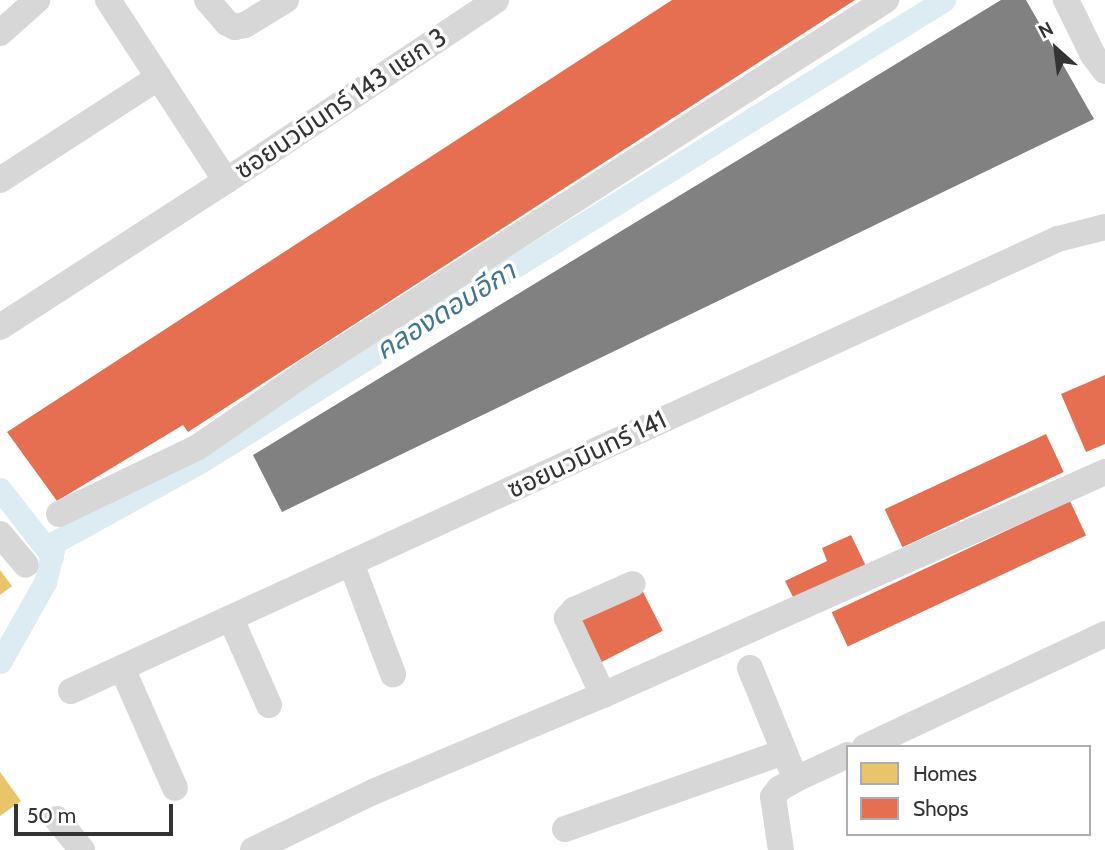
<!DOCTYPE html>
<html>
<head>
<meta charset="utf-8">
<style>
	body { margin:0 }
	#map { position:relative; width:1105px; height:850px; overflow:hidden; background:#fff; font-family:Cabin,"Noto Sans Thai",sans-serif }
	div>[style] { position:absolute }
	[style*='--x'] { left:calc(var(--x)*1px); top:calc(var(--y)*1px); width:calc(var(--w)*1px); rotate:calc(var(--a)*1deg) }
	.homes>* { inset:0; background:#e9c46a }
	.shops>* { inset:0; background:#e76f51; transform-origin:0 0 }
	.canal>* { height:23px; margin:-11.5px; padding:0 11.5px; transform-origin:11.5px; border-radius:11.5px; background:#ddebf3 }
	.building>* { inset:0; background:#818181 }
	.minor>* { height:26px; margin:-13px; padding:0 13px; transform-origin:13px; border-radius:13px; background:#d7d7d7 }
	span { translate:-50% -50%; white-space:nowrap; text-align:center; line-height:1.15; -webkit-text-stroke:7px #fff; paint-order:stroke }
	.street-label { font-size:26px; color:#333 }
	.water-label { font-size:28px; color:#3f7597; font-style:italic }
	.legend { position:absolute; left:846px; top:745px; width:245px; height:91px; box-sizing:border-box; background:#fff; border:2px solid #adadad; margin:0; padding:9px 12px; list-style:none; font-size:21px; color:#333 }
	.legend li { display:flex; align-items:center; gap:14px; height:35px }
	.legend b { width:35px; border:2px solid #adadad }
	.north { position:absolute; left:1021px; top:14px; width:70px; height:70px; -webkit-text-stroke:5px #fff; paint-order:stroke; rotate:332deg; font-size:19px; font-weight:700; line-height:28px; text-align:center; color:#333 }
	.north::after { content:''; display:block; margin:auto; width:24px; height:32px; background:#333; clip-path:polygon(50% 0,100% 100%,50% 72%,0 100%) }
	.scale { position:absolute; left:14px; top:804px; width:159px; height:32px; box-sizing:border-box; border:4px solid #333; border-top:0; padding-left:9px; font-size:21px; line-height:24px; white-space:nowrap; color:#333; -webkit-text-stroke:5px #fff; paint-order:stroke }
</style>
</head>
<body>
<div id="map">
	<div class="homes">
		<i style="clip-path:polygon(0 570px,12px 586px,0 595px)"></i>
		<i style="clip-path:polygon(0 772px,21px 801px,0 816px)"></i>
	</div>
	<div class="shops">
		<i style="clip-path:polygon(672px 0,855px 0,188px 432px,183px 425px,57px 501px,7px 432px)"></i>
		<i style="clip-path:polygon(1105px 375px,1105px 444px,1086px 452px,1061px 394px)"></i>
		<i style="left:1046px;top:434px;width:42px;height:178px;rotate:65deg"></i>
		<i style="left:1070px;top:501px;width:38px;height:263px;rotate:65deg"></i>
		<i style="clip-path:polygon(851px 535px,866px 566px,794px 599px,785px 581px,827px 561px,822px 548px)"></i>
		<i style="left:641px;top:588px;width:48px;height:72px;rotate:63deg"></i>
	</div>
	<div class="canal">
		<i style="--x:0;--y:489;--w:85;--a:52.2"></i>
		<i style="--x:0;--y:662;--w:92;--a:-60.6"></i>
		<i style="--x:45;--y:582;--w:41;--a:-76"></i>
		<i style="--x:55;--y:542;--w:166;--a:-28.9"></i>
		<i style="--x:200;--y:462;--w:876;--a:-31.84"></i>
	</div>
	<div class="building">
		<i style="clip-path:polygon(1001px 0,1026px 0,1094px 119px,282px 512px,253px 455px)"></i>
	</div>
	<div class="minor">
		<i style="--x:108;--y:0;--w:216;--a:56.9"></i>
		<i style="--x:207;--y:0;--w:30;--a:49"></i>
		<i style="--x:227;--y:23;--w:9;--a:27"></i>
		<i style="--x:235;--y:27;--w:10;--a:-11"></i>
		<i style="--x:245;--y:25;--w:48;--a:-31.4"></i>
		<i style="--x:1066;--y:0;--w:61;--a:63.9"></i>
		<i style="--x:1093;--y:55;--w:20;--a:53"></i>
		<i style="--x:0;--y:33;--w:50;--a:-41.7"></i>
		<i style="--x:0;--y:180;--w:189;--a:-32.9"></i>
		<i style="--x:0;--y:327;--w:269;--a:-32.9"></i>
		<i style="--x:226;--y:181;--w:325;--a:-33.8"></i>
		<i style="--x:59;--y:514;--w:154;--a:-25.7"></i>
		<i style="--x:198;--y:447;--w:134;--a:-34.6"></i>
		<i style="--x:308;--y:371;--w:687;--a:-32.7"></i>
		<i style="--x:0;--y:534;--w:40;--a:50"></i>
		<i style="--x:351;--y:563;--w:119;--a:69.3"></i>
		<i style="--x:231;--y:619;--w:94;--a:66.2"></i>
		<i style="--x:122;--y:668;--w:131;--a:66.2"></i>
		<i style="--x:750;--y:668;--w:108;--a:67.7"></i>
		<i style="--x:71;--y:691;--w:1086;--a:-24.61"></i>
		<i style="--x:1058;--y:239;--w:49;--a:-14.3"></i>
		<i style="--x:603;--y:695;--w:85;--a:-115.1"></i>
		<i style="--x:567;--y:618;--w:11;--a:-49"></i>
		<i style="--x:574;--y:610;--w:64;--a:-23.8"></i>
		<i style="--x:865;--y:747;--w:265;--a:-25.2"></i>
		<i style="--x:57;--y:819;--w:40;--a:51"></i>
		<i style="--x:565;--y:829;--w:232;--a:-19.4"></i>
		<i style="--x:253;--y:850;--w:133;--a:-25.8"></i>
		<i style="--x:373;--y:792;--w:250;--a:-22.9"></i>
		<i style="--x:603;--y:695;--w:549;--a:-23.95"></i>
		<i style="--x:781;--y:850;--w:54;--a:-98.6"></i>
		<i style="--x:773;--y:797;--w:10;--a:-53"></i>
		<i style="--x:779;--y:789;--w:20;--a:-30"></i>
		<i style="--x:796;--y:779;--w:57;--a:-24.8"></i>
	</div>
	<div class="street-label">
		<span style="left:341px;top:104px;rotate:-34deg">ซอยนวมินทร์ 143 แยก 3</span>
		<span style="left:587px;top:455px;rotate:-25deg">ซอยนวมินทร์ 141</span>
	</div>
	<div class="water-label">
		<span style="left:445px;top:310px;rotate:-32deg">คลองดอนอีกา</span>
	</div>
	<ul class="legend">
	<li><b style="height:19px;background:#e9c46a"></b>Homes</li>
	<li><b style="height:19px;background:#e76f51"></b>Shops</li>
	</ul>
	<div class="north">N</div>
	<div class="scale">50 m</div>
</div>
</body>
</html>
